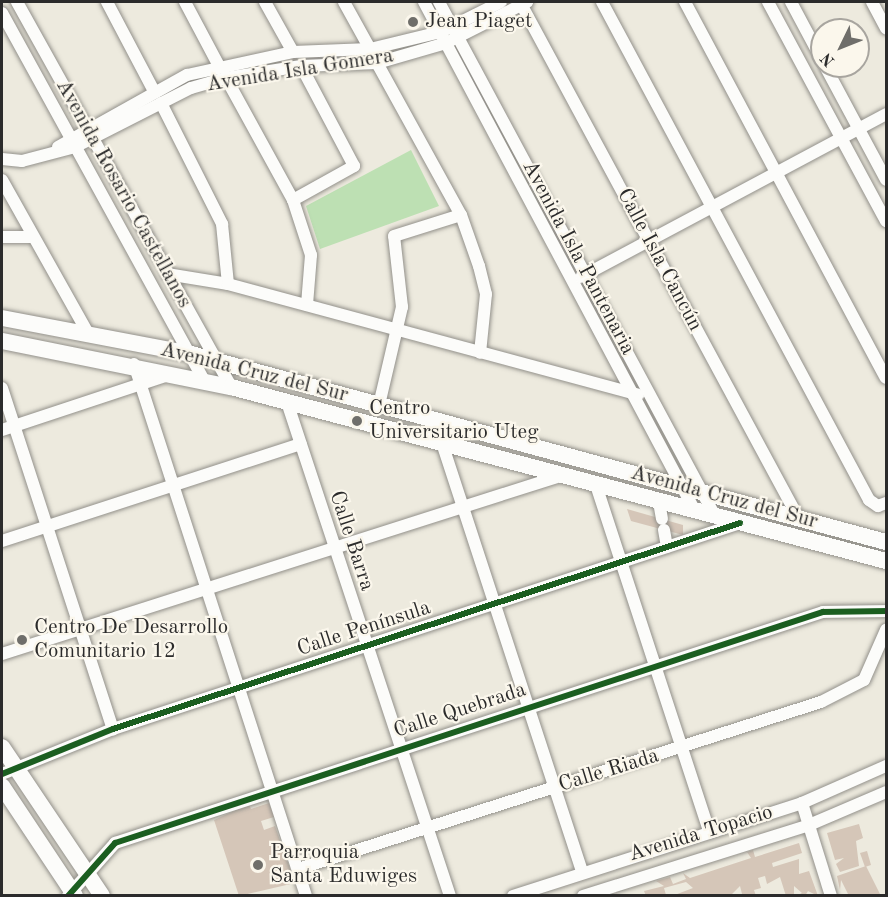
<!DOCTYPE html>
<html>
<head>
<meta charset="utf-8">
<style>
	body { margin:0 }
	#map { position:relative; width:888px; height:897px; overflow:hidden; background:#edeade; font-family:"Old Standard TT",serif }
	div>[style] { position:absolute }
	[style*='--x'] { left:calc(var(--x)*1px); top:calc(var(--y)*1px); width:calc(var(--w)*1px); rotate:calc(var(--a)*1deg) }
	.green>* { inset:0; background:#bde0b3 }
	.building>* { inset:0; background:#d5c6b8 }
	.roads { filter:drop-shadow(0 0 2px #92908a) drop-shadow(0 0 2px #92908a) }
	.minor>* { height:12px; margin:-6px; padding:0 6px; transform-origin:6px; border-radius:6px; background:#fcfcfa }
	.major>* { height:16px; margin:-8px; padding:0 8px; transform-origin:8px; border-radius:8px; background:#fcfcfa }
	.cycleway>* { height:6px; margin:-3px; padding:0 3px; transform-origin:3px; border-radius:3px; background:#1b5e20 }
	.dots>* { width:16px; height:16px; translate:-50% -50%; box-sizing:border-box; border:3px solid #fbf7ec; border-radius:50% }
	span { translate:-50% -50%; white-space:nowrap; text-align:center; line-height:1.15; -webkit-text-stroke:4.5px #fbf7ec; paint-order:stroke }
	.poi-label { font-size:21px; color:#2b2b2b }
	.left { translate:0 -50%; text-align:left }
	.street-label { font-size:21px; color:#2b2b2b }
	.frame { position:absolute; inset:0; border:3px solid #2b2b2b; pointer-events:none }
	.north { position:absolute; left:810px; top:18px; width:60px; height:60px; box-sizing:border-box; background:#fbf7ec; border:2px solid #a8a59f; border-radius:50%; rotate:227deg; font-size:16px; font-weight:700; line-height:24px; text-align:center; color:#2b2b2b }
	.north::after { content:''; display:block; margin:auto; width:21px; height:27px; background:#6f6e6a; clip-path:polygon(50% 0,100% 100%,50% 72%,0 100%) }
</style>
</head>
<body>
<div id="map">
	<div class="green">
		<i style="clip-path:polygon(411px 150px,439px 206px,320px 249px,306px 206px)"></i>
	</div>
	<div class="building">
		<i style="clip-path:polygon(627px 509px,683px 525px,683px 535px,631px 521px)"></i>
		<i style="clip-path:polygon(269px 803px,274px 817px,261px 821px,264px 830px,275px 826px,295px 883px,239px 896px,214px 820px,249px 804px,251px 809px)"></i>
		<i style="clip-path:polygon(859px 824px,863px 838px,856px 841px,859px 866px,840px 872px,836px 864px,844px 858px,835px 860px,827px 833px)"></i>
		<i style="clip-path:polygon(799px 843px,802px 853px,772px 863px,773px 867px,799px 859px,799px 874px,809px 871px,818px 896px,808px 891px,805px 896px,796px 896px,802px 893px,794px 886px,794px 896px,786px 896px,780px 877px,767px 884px,765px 876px,758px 878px,761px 888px,754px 890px,756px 896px,742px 894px,740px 886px,730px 896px,672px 896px,693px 888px,686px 882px,664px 888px,666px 895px,646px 896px,644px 891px,664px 886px,656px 881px,670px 877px,673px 884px,686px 879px,683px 873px,690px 878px,751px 858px,747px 852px,753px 850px,755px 857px)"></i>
		<i style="clip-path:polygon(867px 851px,871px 865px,865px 867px,860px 853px)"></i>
		<i style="clip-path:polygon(866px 866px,880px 894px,849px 896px,841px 880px,840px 890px,837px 876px)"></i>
	</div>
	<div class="roads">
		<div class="minor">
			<i style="--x:17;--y:2;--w:440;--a:60.9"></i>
			<i style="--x:107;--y:2;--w:101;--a:62.2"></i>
			<i style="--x:185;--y:2;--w:72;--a:62"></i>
			<i style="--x:265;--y:2;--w:57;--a:60.8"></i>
			<i style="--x:344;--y:2;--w:54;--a:61"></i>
			<i style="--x:424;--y:2;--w:577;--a:61.97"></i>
			<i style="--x:439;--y:2;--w:583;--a:61.77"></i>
			<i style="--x:520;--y:2;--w:587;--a:61.65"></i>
			<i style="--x:602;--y:2;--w:565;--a:61.8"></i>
			<i style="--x:869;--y:500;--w:11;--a:34"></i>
			<i style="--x:878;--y:506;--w:9;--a:-21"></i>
			<i style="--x:685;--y:2;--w:426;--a:61.9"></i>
			<i style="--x:768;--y:2;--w:249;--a:61.7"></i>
			<i style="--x:791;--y:2;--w:66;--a:61.9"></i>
			<i style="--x:872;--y:2;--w:30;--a:62"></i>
			<i style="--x:2;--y:13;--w:419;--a:61.2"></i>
			<i style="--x:377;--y:63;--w:174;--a:61.1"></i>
			<i style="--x:461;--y:215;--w:54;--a:70.6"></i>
			<i style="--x:479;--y:266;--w:29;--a:76"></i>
			<i style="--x:486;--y:294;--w:59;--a:95.8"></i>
			<i style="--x:825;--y:66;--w:129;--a:61.8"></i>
			<i style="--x:226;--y:78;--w:139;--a:61.2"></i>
			<i style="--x:293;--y:200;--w:58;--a:71.9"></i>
			<i style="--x:311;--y:255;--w:50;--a:94.6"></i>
			<i style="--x:161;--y:103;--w:136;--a:63.2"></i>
			<i style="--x:222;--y:224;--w:60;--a:84.3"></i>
			<i style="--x:58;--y:147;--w:148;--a:-29.2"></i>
			<i style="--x:187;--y:75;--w:108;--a:-12.2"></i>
			<i style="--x:293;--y:52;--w:77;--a:-2.2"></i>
			<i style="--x:370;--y:49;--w:73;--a:-13.5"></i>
			<i style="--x:441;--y:32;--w:67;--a:-26.6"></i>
			<i style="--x:2;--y:159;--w:20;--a:6"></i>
			<i style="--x:22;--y:161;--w:55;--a:-14.8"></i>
			<i style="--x:75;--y:147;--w:130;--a:-27"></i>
			<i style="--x:191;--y:88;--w:36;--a:-16"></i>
			<i style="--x:226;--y:78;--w:76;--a:-9.1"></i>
			<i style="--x:301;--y:66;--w:76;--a:-2.3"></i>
			<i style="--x:377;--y:63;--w:72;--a:-16.2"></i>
			<i style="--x:446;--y:43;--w:91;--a:-26.8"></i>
			<i style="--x:2;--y:180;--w:176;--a:60.7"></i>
			<i style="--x:293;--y:200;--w:70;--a:-29.1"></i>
			<i style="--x:354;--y:166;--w:113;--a:-117.9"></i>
			<i style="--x:2;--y:237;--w:31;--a:0"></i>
			<i style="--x:167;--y:274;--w:62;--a:9.3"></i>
			<i style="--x:228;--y:284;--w:425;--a:15.1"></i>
			<i style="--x:581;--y:277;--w:346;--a:-28.1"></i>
			<i style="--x:134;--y:364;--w:559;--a:72.08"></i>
			<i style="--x:2;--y:388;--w:359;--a:72"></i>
			<i style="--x:287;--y:402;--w:520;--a:71.74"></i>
			<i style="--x:379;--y:405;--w:101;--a:-76.8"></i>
			<i style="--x:402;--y:307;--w:71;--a:-96.4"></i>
			<i style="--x:394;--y:236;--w:70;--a:-17.4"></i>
			<i style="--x:2;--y:430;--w:175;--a:-18.3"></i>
			<i style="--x:442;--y:443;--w:451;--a:71.9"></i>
			<i style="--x:596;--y:485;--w:363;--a:71.9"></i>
			<i style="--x:659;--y:502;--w:17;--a:80"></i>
			<i style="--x:664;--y:530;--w:17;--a:80"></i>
			<i style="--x:2;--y:541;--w:314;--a:-18"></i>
			<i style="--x:2;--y:654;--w:586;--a:-17.69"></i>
			<i style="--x:2;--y:774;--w:120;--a:-22.1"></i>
			<i style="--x:113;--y:729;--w:660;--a:-18.19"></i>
			<i style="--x:802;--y:803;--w:97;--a:72.7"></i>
			<i style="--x:298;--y:869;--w:549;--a:-17.71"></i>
			<i style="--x:821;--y:702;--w:48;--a:-27.1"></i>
			<i style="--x:864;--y:680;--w:55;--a:-66.3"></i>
			<i style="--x:68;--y:896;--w:71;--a:-48.4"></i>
			<i style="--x:115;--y:843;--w:745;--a:-18.07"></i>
			<i style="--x:823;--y:612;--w:63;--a:-0.9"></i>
			<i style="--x:513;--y:896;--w:304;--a:-17.8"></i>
			<i style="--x:802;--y:803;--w:92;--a:-23.8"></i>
			<i style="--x:583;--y:896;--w:237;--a:-17.4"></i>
			<i style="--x:809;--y:825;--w:84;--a:-23.2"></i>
		</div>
		<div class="major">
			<i style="--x:2;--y:318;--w:192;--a:10.8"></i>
			<i style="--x:191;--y:354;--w:720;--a:15.14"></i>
			<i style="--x:2;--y:341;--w:234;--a:11.4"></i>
			<i style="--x:231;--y:387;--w:678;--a:14.88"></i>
			<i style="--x:2;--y:747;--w:179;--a:56.1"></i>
			<i style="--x:2;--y:786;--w:132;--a:56.4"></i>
		</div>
	</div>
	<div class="cycleway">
		<i style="--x:2;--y:774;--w:120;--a:-22.1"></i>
		<i style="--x:113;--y:729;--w:660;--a:-18.19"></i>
		<i style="--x:68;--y:896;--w:71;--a:-48.4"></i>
		<i style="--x:115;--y:843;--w:745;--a:-18.07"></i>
		<i style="--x:823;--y:612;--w:63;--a:-0.9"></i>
	</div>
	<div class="dots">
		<i style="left:413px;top:22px;background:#6f6e6a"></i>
		<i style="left:357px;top:421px;background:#6f6e6a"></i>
		<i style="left:22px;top:640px;background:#6f6e6a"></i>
		<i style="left:258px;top:865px;background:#6f6e6a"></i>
	</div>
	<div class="poi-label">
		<span class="left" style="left:425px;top:22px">Jean Piaget</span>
		<span class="left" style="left:369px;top:421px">Centro<br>Universitario Uteg</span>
		<span class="left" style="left:34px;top:640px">Centro De Desarrollo<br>Comunitario 12</span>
		<span class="left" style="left:270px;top:865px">Parroquia<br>Santa Eduwiges</span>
	</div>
	<div class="street-label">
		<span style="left:300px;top:71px;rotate:-9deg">Avenida Isla Gomera</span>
		<span style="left:123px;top:194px;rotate:61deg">Avenida Rosario Castellanos</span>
		<span style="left:578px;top:258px;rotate:62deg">Avenida Isla Pantenaria</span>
		<span style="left:659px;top:260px;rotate:62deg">Calle Isla Cancún</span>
		<span style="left:254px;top:373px;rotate:14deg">Avenida Cruz del Sur</span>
		<span style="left:724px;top:498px;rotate:15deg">Avenida Cruz del Sur</span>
		<span style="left:351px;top:541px;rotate:72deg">Calle Barra</span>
		<span style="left:364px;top:629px;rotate:-18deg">Calle Península</span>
		<span style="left:460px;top:711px;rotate:-18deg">Calle Quebrada</span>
		<span style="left:609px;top:771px;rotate:-17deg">Calle Riada</span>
		<span style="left:701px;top:834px;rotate:-17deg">Avenida Topacio</span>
	</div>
	<div class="frame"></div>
	<div class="north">N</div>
</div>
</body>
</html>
